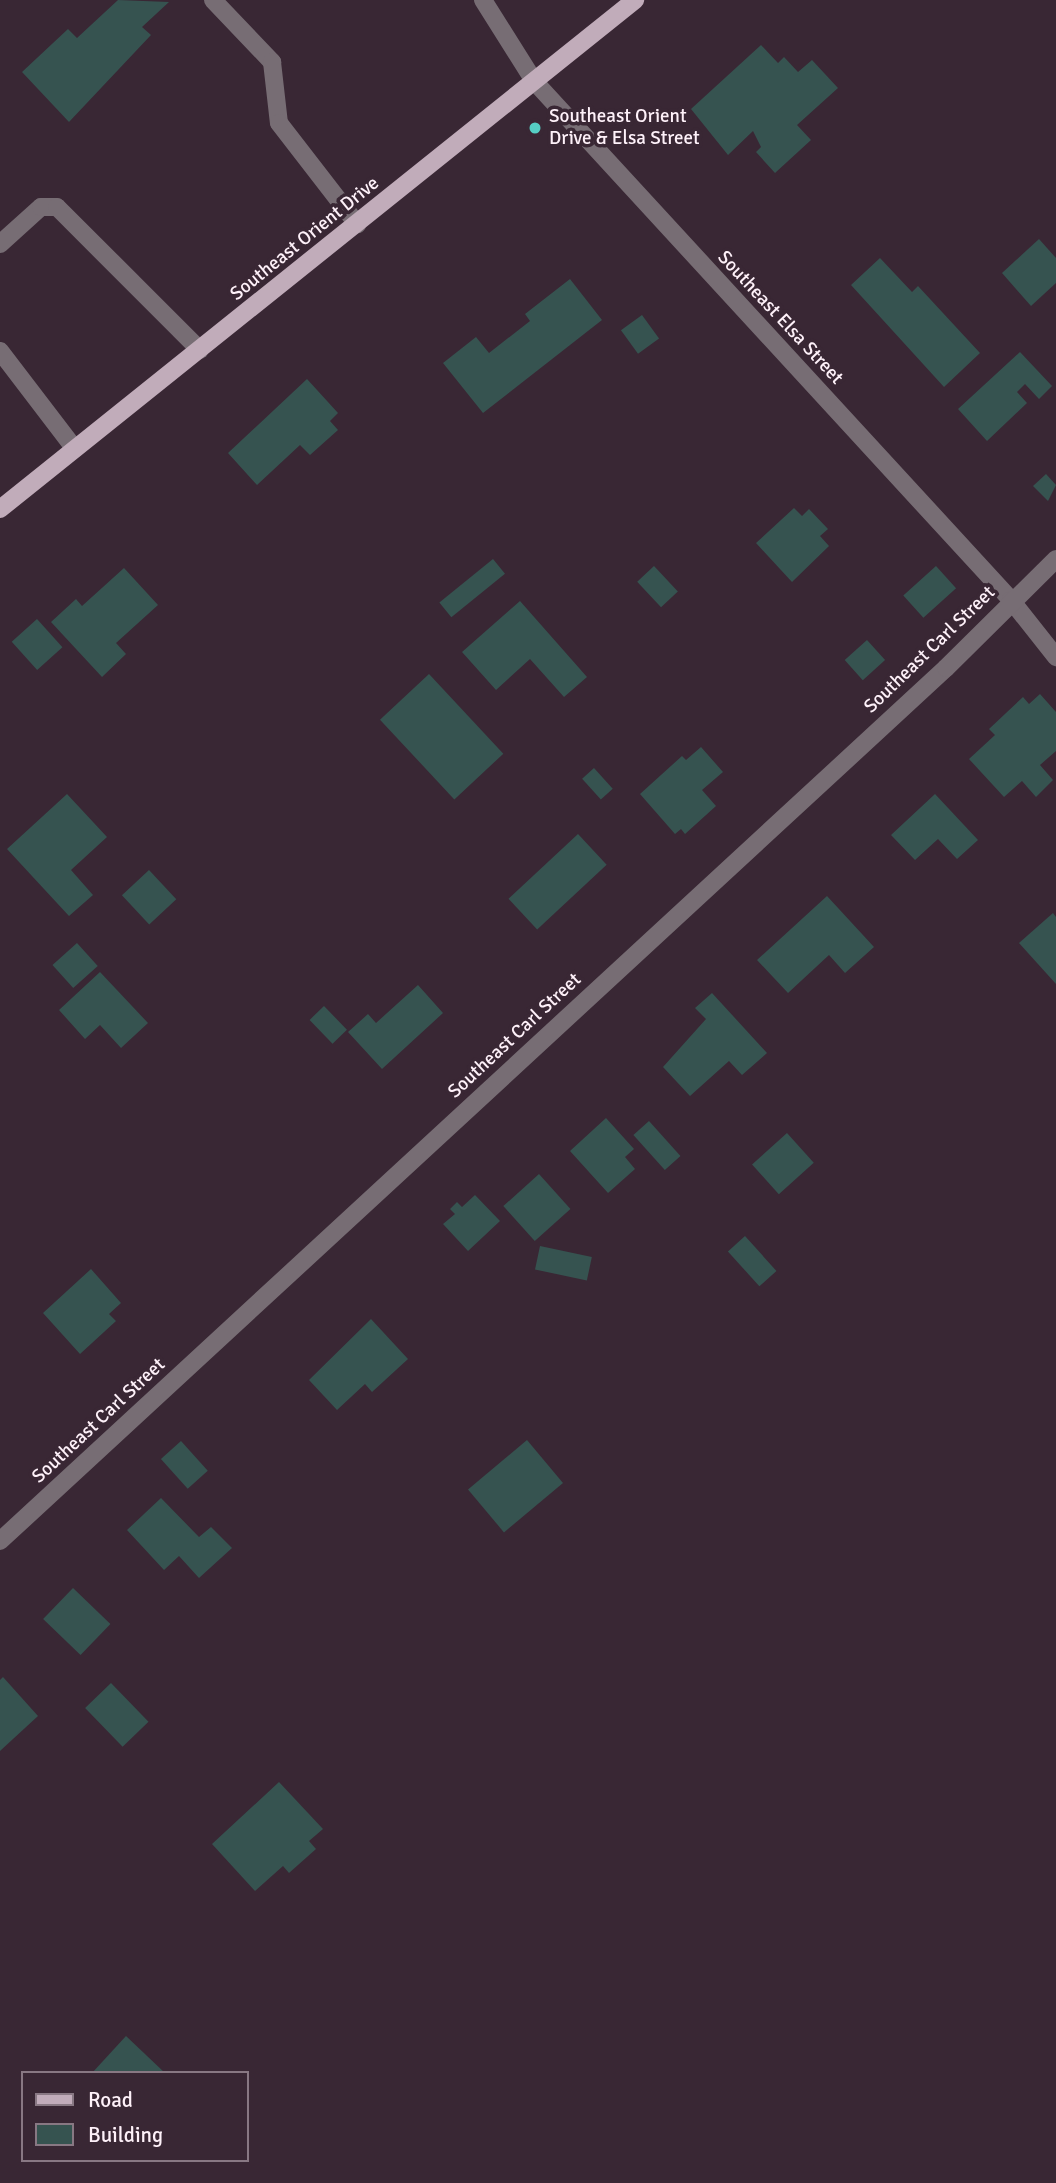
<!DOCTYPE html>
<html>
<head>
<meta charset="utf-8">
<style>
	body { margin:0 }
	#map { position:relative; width:1056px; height:2183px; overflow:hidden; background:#392734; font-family:Signika,sans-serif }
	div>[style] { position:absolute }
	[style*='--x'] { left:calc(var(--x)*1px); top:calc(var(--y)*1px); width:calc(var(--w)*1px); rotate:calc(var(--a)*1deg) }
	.building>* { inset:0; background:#365350; transform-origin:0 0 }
	.minor>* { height:18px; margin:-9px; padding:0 9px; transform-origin:9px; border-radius:9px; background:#776d74 }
	.major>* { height:18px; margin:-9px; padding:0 9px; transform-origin:9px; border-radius:9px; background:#c1acba }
	.dots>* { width:19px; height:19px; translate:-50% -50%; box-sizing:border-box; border:4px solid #392734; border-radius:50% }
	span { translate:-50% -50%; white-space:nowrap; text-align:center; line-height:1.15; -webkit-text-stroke:7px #392734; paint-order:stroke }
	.poi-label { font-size:19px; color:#fef1f9 }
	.left { translate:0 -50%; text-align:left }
	.street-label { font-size:19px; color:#fef1f9 }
	.legend { position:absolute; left:21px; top:2071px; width:228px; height:91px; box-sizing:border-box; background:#392734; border:2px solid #887883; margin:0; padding:9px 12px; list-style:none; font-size:21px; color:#fef1f9 }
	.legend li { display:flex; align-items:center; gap:14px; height:35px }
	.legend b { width:35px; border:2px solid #887883 }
</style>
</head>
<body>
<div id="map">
	<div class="building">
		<i style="clip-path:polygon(118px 0,169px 2px,142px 27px,151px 35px,69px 122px,22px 72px,68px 29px,77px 38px)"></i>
		<i style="clip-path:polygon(761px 45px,778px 63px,784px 57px,798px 72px,812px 60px,838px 88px,797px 125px,811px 140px,775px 173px,756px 152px,761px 147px,753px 131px,728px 155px,691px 109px)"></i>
		<i style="clip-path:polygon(1039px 239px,1056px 258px,1056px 283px,1031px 306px,1002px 273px)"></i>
		<i style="clip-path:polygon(880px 258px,912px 292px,918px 286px,980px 353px,944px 387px,851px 285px)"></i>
		<i style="clip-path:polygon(570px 279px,602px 320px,483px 413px,443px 363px,476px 337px,489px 353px,530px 321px,525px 314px)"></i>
		<i style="left:642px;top:315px;width:29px;height:26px;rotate:54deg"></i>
		<i style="clip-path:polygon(1020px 352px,1052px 386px,1039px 399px,1025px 384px,1017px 392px,1027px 403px,987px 441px,958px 409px)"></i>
		<i style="clip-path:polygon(307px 379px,338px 413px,330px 421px,338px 430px,310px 455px,300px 445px,257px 485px,228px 453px)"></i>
		<i style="clip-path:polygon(1046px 474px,1056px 485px,1048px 501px,1033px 486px)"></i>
		<i style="clip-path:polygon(794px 508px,802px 516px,809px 509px,828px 529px,820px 536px,829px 546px,792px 582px,756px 543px)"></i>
		<i style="left:493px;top:559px;width:19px;height:69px;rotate:51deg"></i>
		<i style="left:654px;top:566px;width:35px;height:23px;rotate:47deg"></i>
		<i style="left:936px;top:566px;width:30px;height:44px;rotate:48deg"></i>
		<i style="clip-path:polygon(124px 568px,158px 605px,116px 643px,126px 654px,102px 677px,51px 622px,76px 599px,82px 606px)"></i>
		<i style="clip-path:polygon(520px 601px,587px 677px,564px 697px,530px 659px,496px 690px,462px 652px)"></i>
		<i style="left:37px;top:619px;width:38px;height:34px;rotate:48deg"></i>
		<i style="left:867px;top:640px;width:27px;height:30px;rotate:48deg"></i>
		<i style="left:429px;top:674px;width:109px;height:67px;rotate:47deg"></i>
		<i style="clip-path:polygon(1040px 694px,1056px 712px,1056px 751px,1040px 765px,1053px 780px,1036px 797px,1022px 781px,1004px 797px,969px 759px,995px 735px,989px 729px,1023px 697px,1029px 704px)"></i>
		<i style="clip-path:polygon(701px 747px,723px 772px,702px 790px,716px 806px,685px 834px,681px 829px,675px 834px,640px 794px,682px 756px,686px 760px)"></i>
		<i style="left:594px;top:768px;width:28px;height:16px;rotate:48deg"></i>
		<i style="clip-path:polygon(67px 794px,107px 837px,71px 870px,93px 895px,69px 916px,7px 849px)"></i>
		<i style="clip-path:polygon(935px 794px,978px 840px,957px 859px,938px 839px,915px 860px,891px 835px)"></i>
		<i style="left:578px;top:834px;width:42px;height:95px;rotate:47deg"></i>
		<i style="left:149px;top:870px;width:40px;height:37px;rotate:47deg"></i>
		<i style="clip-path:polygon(827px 896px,874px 947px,845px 973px,829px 955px,788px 993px,757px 960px)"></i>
		<i style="clip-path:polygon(1053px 913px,1056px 917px,1056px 984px,1019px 943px)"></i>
		<i style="left:77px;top:943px;width:31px;height:33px;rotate:48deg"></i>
		<i style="clip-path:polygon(100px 972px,148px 1023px,121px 1048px,100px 1025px,85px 1039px,59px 1010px)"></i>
		<i style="clip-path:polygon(418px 985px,443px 1013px,382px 1069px,348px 1032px,368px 1014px,376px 1023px)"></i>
		<i style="clip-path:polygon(712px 993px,767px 1053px,742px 1075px,729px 1061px,690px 1096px,663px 1067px,706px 1019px,695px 1008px)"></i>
		<i style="left:324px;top:1006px;width:33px;height:20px;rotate:46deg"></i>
		<i style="clip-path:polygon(606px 1118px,634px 1149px,625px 1157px,635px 1169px,608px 1193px,570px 1151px)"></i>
		<i style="left:649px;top:1121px;width:47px;height:21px;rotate:48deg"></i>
		<i style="left:787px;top:1133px;width:40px;height:47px;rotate:48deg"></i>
		<i style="left:539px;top:1174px;width:47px;height:48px;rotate:48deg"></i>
		<i style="clip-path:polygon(475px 1195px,500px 1221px,468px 1251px,443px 1224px,455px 1214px,450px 1209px,457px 1202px,462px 1207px)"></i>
		<i style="left:745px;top:1236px;width:47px;height:23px;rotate:48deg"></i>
		<i style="left:540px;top:1246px;width:53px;height:24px;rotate:12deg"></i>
		<i style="clip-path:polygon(91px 1269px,121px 1303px,109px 1314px,116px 1321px,80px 1354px,43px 1313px)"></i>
		<i style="clip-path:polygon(371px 1319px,408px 1359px,372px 1392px,365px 1384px,337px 1410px,309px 1380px)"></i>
		<i style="left:527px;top:1440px;width:56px;height:77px;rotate:50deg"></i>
		<i style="left:181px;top:1441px;width:40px;height:27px;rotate:48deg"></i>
		<i style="clip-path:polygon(161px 1498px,199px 1537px,211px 1527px,232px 1548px,199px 1578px,179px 1556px,164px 1570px,127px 1530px)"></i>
		<i style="left:73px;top:1588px;width:52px;height:43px;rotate:44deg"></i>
		<i style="clip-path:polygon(3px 1677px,38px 1716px,0 1751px,0 1680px)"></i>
		<i style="left:111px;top:1683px;width:54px;height:36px;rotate:46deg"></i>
		<i style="clip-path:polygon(279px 1782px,323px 1829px,309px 1841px,316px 1849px,289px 1873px,283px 1866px,255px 1891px,212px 1844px)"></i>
		<i style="clip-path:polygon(126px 2036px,165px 2073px,92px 2073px)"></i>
	</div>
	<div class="minor">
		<i style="--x:213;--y:0;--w:86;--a:46.4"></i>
		<i style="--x:272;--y:62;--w:61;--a:83.5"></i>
		<i style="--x:279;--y:123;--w:128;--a:52.3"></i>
		<i style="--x:483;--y:0;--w:96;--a:57.8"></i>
		<i style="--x:534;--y:81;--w:705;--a:47.41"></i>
		<i style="--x:1011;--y:600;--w:73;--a:51.7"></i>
		<i style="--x:0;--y:244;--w:55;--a:-42.1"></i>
		<i style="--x:41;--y:207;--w:16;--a:0"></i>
		<i style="--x:57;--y:207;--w:202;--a:45"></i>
		<i style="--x:0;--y:351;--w:123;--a:52.6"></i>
		<i style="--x:0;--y:1541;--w:1287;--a:-42.7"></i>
		<i style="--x:946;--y:668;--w:155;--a:-44.7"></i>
	</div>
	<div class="major">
		<i style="--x:0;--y:509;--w:814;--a:-38.71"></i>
	</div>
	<div class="dots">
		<i style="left:535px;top:128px;background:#56cec4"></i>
	</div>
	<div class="poi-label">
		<span class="left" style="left:549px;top:128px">Southeast Orient<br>Drive &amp; Elsa Street</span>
	</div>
	<div class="street-label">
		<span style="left:305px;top:239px;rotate:-39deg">Southeast Orient Drive</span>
		<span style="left:780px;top:318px;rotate:47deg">Southeast Elsa Street</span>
		<span style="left:930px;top:650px;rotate:-44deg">Southeast Carl Street</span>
		<span style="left:515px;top:1036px;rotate:-43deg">Southeast Carl Street</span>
		<span style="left:99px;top:1421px;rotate:-43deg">Southeast Carl Street</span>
	</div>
	<ul class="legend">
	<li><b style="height:9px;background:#c1acba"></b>Road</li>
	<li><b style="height:19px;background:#365350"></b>Building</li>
	</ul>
</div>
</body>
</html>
